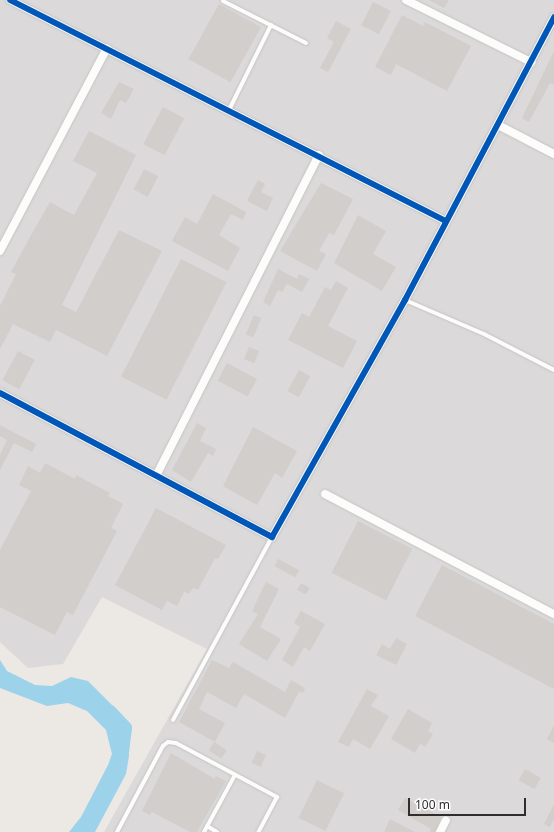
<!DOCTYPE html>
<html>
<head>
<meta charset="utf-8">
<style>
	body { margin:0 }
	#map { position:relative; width:554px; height:832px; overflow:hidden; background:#ece8e4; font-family:"Noto Sans",sans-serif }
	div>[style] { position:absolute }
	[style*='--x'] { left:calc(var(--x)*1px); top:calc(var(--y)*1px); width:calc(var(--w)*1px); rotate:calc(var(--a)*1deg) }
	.industrial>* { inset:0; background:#dcd9db }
	.water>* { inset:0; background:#9cd2ea }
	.river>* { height:14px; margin:-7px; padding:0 7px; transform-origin:7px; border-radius:7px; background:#9cd2ea }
	.building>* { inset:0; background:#d1cecb; transform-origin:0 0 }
	.roads { filter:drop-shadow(0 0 1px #c5c4c4) drop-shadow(0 0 1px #c5c4c4) }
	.lane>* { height:4px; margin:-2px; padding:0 2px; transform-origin:2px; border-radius:2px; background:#fcfcfb }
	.street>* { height:8px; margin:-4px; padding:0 4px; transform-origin:4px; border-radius:4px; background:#fcfcfb }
	.cycleway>* { height:6px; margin:-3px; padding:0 3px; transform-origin:3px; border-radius:3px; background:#0057b8 }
	span { translate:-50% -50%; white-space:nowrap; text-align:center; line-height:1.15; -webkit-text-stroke:3px #fff; paint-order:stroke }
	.scale { position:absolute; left:408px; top:798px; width:118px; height:18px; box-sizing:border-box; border:2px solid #2e2e2e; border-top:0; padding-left:5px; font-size:12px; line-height:14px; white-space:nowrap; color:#2e2e2e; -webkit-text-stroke:3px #fff; paint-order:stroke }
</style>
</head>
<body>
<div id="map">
	<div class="industrial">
		<i style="clip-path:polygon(0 0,554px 0,554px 832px,104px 832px,207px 649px,102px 597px,63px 664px,28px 668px,0 642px)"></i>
	</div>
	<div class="water">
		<i style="clip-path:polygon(0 660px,7px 671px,35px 685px,52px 686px,71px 677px,88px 681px,116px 709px,127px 738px,129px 756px,126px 774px,95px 832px,69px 832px,81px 817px,108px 765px,112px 754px,106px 730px,87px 711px,68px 703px,47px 706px,0 688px)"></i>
	</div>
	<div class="river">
		<i style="--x:110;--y:712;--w:22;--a:47"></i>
		<i style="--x:125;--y:728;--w:23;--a:97"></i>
	</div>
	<div class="building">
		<i style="clip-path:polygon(429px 0,449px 0,444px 8px)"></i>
		<i style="left:373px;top:2px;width:20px;height:26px;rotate:27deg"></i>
		<i style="left:219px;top:4px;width:48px;height:63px;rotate:29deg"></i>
		<i style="clip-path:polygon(402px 15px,423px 26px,425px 22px,471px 46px,447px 91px,396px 64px,391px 75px,375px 67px)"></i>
		<i style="clip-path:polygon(336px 21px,351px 29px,328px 72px,320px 68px,334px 42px,327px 38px)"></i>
		<i style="clip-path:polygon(554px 51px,554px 85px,550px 83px,529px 122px,522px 118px)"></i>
		<i style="clip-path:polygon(119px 82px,134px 89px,126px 103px,120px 100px,111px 119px,101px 113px)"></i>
		<i style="left:163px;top:107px;width:24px;height:42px;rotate:28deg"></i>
		<i style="clip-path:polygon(89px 131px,136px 155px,62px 305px,76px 312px,119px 230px,162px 251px,107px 356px,56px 330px,50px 342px,13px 324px,0 349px,0 306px,16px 274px,11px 272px,30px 237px,50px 202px,74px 215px,97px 173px,73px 161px)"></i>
		<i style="left:144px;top:169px;width:16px;height:23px;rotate:27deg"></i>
		<i style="clip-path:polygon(258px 180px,265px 184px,261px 192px,273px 198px,267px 211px,247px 201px)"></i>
		<i style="clip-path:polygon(321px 183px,353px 199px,334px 235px,329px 233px,319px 251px,326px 254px,317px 271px,280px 251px)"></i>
		<i style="clip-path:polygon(213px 194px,246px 212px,243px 220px,231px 214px,219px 235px,240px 248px,228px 271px,172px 241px,185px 217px,197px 224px)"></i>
		<i style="clip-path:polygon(358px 215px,386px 231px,373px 254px,396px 267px,382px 291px,334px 263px)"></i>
		<i style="left:181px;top:259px;width:51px;height:132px;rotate:27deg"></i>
		<i style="clip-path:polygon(278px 269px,297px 279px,299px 274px,309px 279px,302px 292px,287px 284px,282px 292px,278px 290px,270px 306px,263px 302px)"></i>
		<i style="clip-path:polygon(336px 281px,348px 288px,328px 326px,357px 341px,343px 368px,288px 340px,302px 313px,309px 317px,325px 287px,331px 290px)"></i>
		<i style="left:254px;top:315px;width:8px;height:21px;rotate:23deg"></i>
		<i style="left:249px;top:347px;width:11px;height:13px;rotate:22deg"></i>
		<i style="left:18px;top:351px;width:19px;height:33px;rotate:28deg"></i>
		<i style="left:227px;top:363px;width:34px;height:20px;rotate:28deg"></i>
		<i style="left:299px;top:370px;width:13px;height:24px;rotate:29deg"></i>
		<i style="clip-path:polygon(197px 423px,206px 428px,200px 441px,216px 449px,213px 456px,208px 453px,191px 482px,172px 470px)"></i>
		<i style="clip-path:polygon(0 425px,36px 444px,32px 452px,14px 443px,0 470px,0 455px,7px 440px,0 436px)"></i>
		<i style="clip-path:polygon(253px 427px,297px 451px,282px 478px,275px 473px,257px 505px,223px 486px)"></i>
		<i style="clip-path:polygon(45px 463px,75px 479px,76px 475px,110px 493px,108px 496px,123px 504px,111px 528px,117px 531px,73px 615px,67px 612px,55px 635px,0 607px,0 550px,31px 491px,19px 485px,28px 466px,40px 473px)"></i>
		<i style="clip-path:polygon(156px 508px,226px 545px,218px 559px,215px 558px,198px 590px,193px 588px,189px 594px,184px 592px,177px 606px,167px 601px,162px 610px,115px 585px)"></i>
		<i style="left:358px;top:521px;width:61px;height:58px;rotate:27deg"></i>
		<i style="left:278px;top:559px;width:24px;height:8px;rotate:28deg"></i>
		<i style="clip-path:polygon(442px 565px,554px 624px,554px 689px,415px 616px)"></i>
		<i style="clip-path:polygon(266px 582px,279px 589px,260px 627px,281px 639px,267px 661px,239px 644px,258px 614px,252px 611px)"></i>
		<i style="left:301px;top:583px;width:10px;height:8px;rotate:29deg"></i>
		<i style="clip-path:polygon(301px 611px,325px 624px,310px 651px,304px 647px,293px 667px,282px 660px,300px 627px,294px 623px)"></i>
		<i style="clip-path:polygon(396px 638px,407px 644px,396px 665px,376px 655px,382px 644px,390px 649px)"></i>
		<i style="clip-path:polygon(212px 660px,229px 668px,233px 662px,285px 692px,291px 680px,305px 688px,303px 693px,299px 692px,285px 718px,244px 694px,236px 708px,207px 692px,199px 709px,225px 723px,215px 742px,179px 722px)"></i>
		<i style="clip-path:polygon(367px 689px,378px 695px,371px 706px,389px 716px,370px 749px,353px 739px,349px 747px,338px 742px)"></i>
		<i style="clip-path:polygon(408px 709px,432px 723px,428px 731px,433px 734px,425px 747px,420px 744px,415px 753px,391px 739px)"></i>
		<i style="clip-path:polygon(554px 725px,554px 743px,547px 739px)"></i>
		<i style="left:214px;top:742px;width:15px;height:10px;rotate:32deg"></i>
		<i style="left:257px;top:751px;width:10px;height:13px;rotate:24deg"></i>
		<i style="clip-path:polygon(171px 753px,215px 779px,216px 776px,226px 781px,197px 832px,190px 832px,152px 812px,150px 815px,142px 811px)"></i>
		<i style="left:525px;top:769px;width:18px;height:13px;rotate:29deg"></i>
		<i style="left:317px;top:780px;width:30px;height:42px;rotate:26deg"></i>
		<i style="clip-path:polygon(405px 798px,441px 817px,435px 832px,430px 832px,431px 829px,398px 810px)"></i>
		<i style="clip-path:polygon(554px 804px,554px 819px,550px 827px,544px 824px)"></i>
		<i style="clip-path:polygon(390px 819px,415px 832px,384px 832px)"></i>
	</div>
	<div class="roads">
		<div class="lane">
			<i style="--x:223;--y:1;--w:93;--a:26.8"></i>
			<i style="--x:229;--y:110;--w:95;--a:-63.7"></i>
			<i style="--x:405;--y:300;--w:86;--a:23.3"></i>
			<i style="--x:484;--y:334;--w:79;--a:27.2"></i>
			<i style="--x:173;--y:720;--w:208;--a:-61.6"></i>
			<i style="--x:207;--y:826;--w:12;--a:31"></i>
			<i style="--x:117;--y:832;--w:98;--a:-61.9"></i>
			<i style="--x:163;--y:746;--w:6;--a:-39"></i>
			<i style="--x:168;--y:742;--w:8;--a:7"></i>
			<i style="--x:176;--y:743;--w:115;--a:28.1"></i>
			<i style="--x:277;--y:797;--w:40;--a:118"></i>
			<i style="--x:204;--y:832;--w:65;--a:-61.5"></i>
		</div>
		<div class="street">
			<i style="--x:10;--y:0;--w:488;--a:26.9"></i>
			<i style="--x:406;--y:0;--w:140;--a:26.4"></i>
			<i style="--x:498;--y:125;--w:63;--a:27.4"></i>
			<i style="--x:0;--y:251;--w:229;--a:-62.2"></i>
			<i style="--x:0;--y:393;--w:308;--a:27.9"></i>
			<i style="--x:272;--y:537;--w:272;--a:-60.7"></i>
			<i style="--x:405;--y:300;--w:320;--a:-62.2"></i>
			<i style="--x:156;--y:476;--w:360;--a:-63.1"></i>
			<i style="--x:325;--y:494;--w:259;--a:27.7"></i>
			<i style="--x:440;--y:832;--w:13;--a:-63"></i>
		</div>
	</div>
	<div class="cycleway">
		<i style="--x:10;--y:0;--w:488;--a:26.9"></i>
		<i style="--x:0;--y:393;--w:308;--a:27.9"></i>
		<i style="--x:272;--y:537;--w:272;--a:-60.7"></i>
		<i style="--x:405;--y:300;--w:320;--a:-62.2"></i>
	</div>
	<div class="scale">100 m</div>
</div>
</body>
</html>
